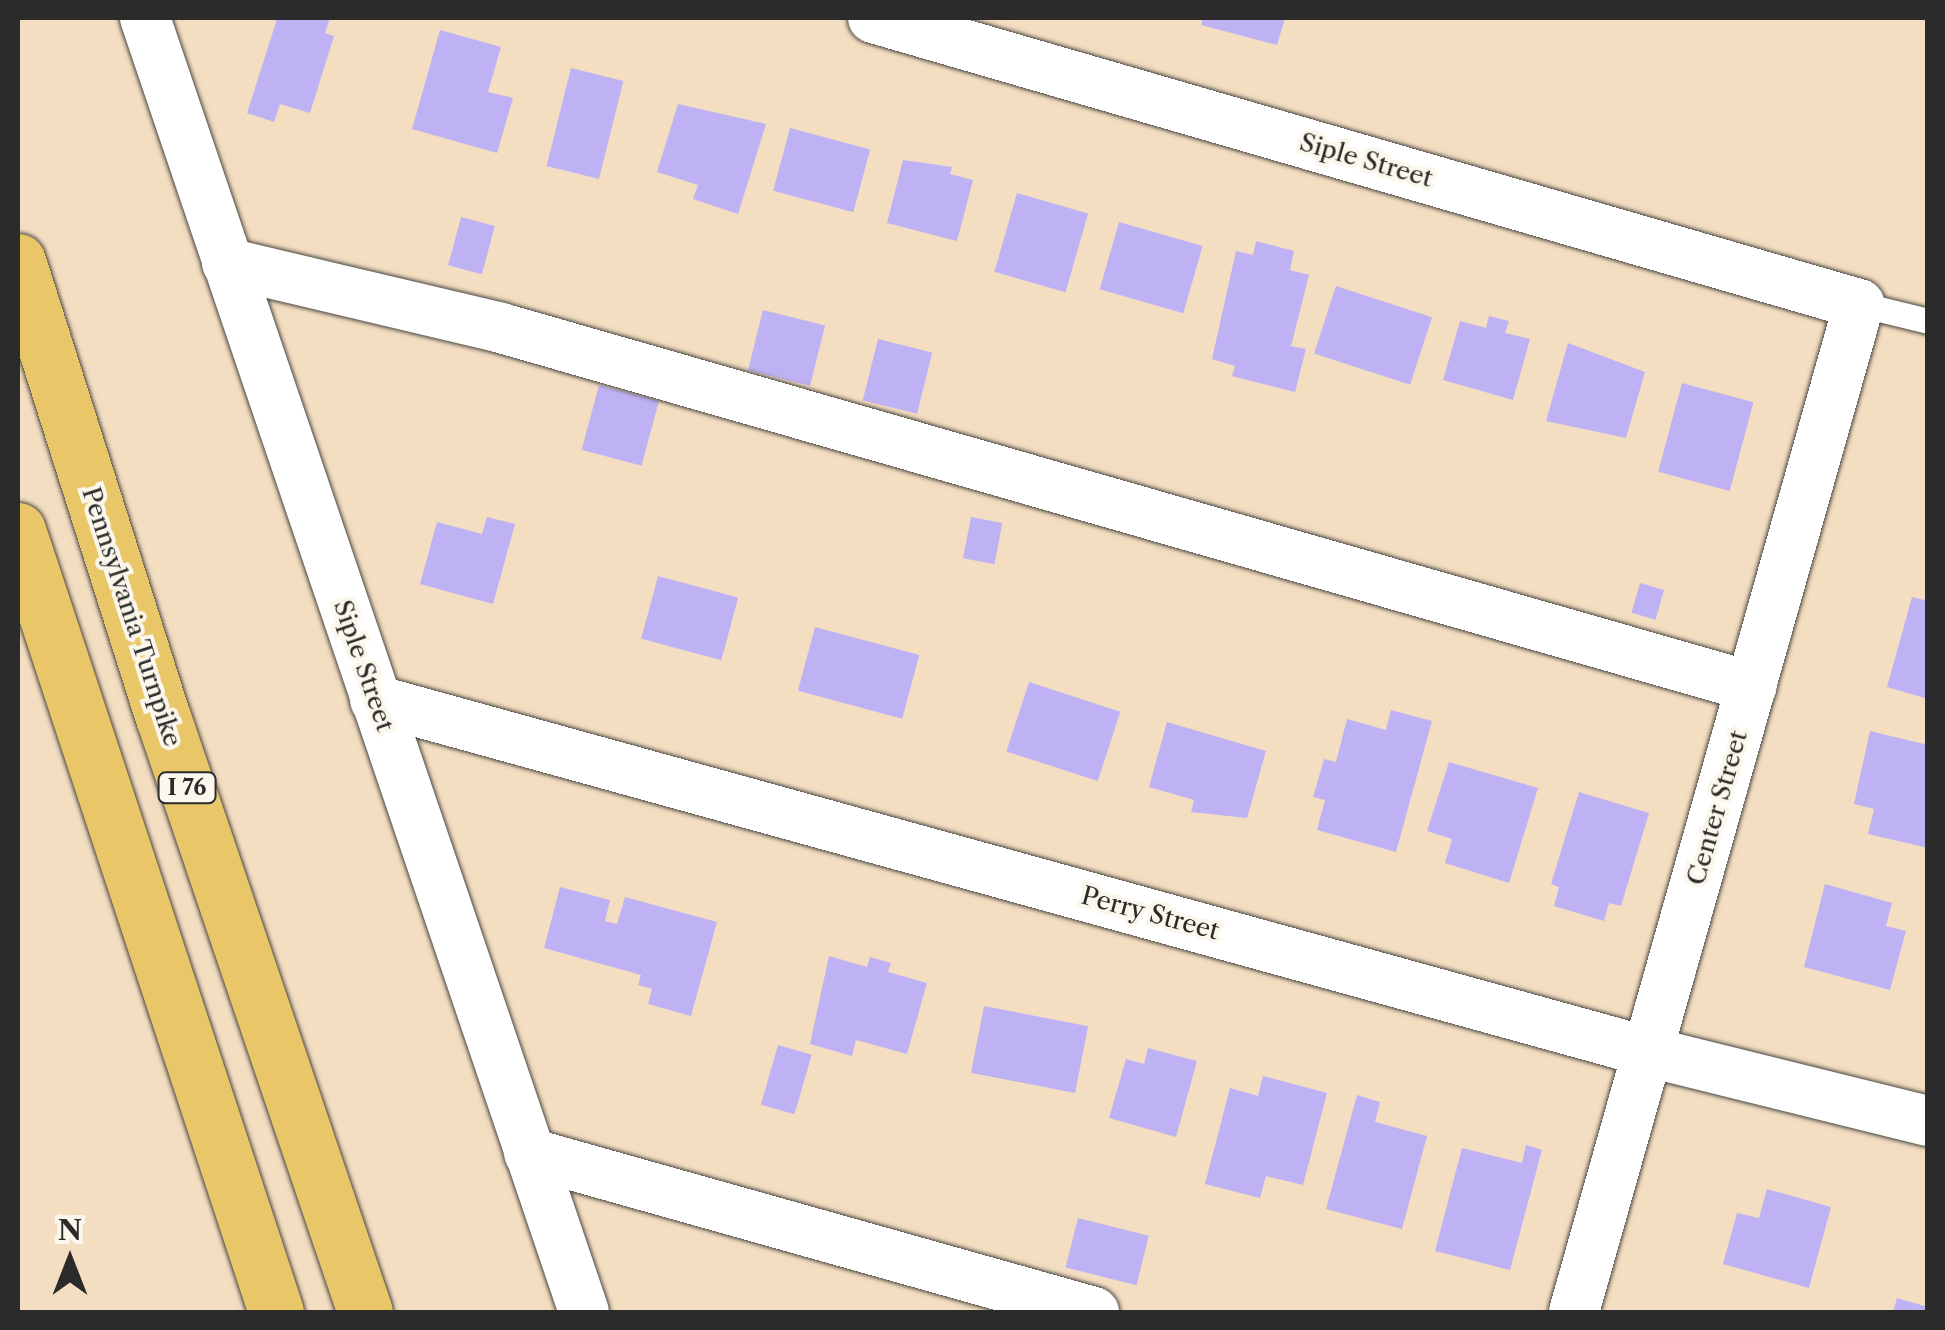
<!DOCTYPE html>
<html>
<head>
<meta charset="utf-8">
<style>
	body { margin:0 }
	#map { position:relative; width:1945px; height:1330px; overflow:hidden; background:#f4dec1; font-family:"Libre Caslon Text",serif }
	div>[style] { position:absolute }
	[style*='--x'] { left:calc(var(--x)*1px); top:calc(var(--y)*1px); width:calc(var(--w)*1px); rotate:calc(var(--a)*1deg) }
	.building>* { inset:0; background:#beb2f4; transform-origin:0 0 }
	.roads { filter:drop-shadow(0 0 2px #494642) drop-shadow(0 0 2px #494642) }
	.lane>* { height:25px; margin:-12.5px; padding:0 12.5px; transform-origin:12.5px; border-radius:12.5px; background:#fff }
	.street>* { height:50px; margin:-25px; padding:0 25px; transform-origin:25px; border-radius:25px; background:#fff }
	.highway>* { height:55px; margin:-27.5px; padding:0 27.5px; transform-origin:27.5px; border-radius:27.5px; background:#e9c769 }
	span { translate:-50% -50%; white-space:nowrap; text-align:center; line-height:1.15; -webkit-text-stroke:8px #fbf7ec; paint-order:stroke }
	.shield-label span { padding:2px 8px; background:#fbf7ec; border:2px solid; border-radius:8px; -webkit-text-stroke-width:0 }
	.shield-label { font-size:22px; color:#2b2b2b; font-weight:700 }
	.street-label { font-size:25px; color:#2b2b2b }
	.frame { position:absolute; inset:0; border:20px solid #2b2b2b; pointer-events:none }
	.north { position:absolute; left:20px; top:1210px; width:100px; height:100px; -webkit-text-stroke:8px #fbf7ec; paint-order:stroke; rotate:0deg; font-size:28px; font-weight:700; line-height:40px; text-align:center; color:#2b2b2b }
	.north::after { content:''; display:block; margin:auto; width:35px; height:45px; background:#2b2b2b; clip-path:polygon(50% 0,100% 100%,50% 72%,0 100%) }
</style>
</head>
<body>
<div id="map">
	<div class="building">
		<i style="clip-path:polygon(330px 18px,325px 33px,334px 36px,310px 113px,280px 104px,274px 122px,247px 113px,277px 19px)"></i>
		<i style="clip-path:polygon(1203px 18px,1285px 18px,1277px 45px,1201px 25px)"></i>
		<i style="clip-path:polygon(440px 30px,501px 47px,488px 92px,513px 98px,497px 153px,412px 129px)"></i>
		<i style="left:571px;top:68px;width:54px;height:101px;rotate:14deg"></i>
		<i style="clip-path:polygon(678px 104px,766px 124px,738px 214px,693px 199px,698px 185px,657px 172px)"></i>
		<i style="left:790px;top:128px;width:83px;height:65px;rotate:15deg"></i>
		<i style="clip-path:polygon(903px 160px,952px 167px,950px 174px,973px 180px,957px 241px,887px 223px)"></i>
		<i style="left:1017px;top:193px;width:74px;height:82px;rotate:16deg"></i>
		<i style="left:461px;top:217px;width:35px;height:50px;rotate:15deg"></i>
		<i style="left:1119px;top:222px;width:87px;height:70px;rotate:16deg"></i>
		<i style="clip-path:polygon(1256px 241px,1294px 251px,1290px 270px,1309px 275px,1291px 346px,1306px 349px,1295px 392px,1232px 376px,1235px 366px,1212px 359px,1236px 251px,1253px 255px)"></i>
		<i style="left:1336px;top:286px;width:101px;height:71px;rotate:18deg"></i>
		<i style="left:763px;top:310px;width:64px;height:62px;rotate:14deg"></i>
		<i style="clip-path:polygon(1489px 316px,1509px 321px,1505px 333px,1530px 339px,1513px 400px,1443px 380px,1460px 321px,1486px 328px)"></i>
		<i style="left:878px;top:339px;width:56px;height:63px;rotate:14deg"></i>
		<i style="clip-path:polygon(1568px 343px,1645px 372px,1626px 438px,1546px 421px)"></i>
		<i style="left:1682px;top:383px;width:74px;height:92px;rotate:15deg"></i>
		<i style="left:599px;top:385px;width:62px;height:67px;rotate:15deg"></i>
		<i style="clip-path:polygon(487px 517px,515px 524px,493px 604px,420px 584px,437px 522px,482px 534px)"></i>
		<i style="left:971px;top:517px;width:32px;height:42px;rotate:11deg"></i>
		<i style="left:658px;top:576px;width:83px;height:65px;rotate:15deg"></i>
		<i style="left:1640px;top:583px;width:25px;height:31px;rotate:16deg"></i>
		<i style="clip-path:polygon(1912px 597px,1928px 601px,1928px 699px,1887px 687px)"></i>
		<i style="left:815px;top:627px;width:108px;height:66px;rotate:15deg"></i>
		<i style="left:1029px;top:682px;width:96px;height:73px;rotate:18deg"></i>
		<i style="clip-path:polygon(1391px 710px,1432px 721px,1396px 852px,1317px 830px,1325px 800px,1313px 797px,1324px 759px,1336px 762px,1347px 719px,1386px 730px)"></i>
		<i style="clip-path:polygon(1167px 722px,1266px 751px,1247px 818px,1191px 812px,1194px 800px,1149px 787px)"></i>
		<i style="clip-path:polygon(1870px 731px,1928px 745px,1928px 848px,1868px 834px,1874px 809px,1854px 804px)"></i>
		<i style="clip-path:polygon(1449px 762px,1538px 788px,1509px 883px,1445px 863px,1452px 839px,1427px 831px)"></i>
		<i style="clip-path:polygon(1579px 792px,1649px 813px,1621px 906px,1609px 903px,1604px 921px,1554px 906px,1559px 887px,1551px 884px)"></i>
		<i style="clip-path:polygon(1825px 884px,1892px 903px,1886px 926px,1906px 931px,1890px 990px,1804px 967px)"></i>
		<i style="clip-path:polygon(560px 887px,610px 900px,605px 921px,617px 924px,625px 897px,717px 922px,691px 1016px,648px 1004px,652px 989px,638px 985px,641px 975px,544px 948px)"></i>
		<i style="clip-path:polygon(829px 956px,867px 967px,870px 957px,891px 963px,888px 972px,927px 983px,907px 1054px,856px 1040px,852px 1056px,810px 1044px)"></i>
		<i style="left:984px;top:1006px;width:106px;height:68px;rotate:11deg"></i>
		<i style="left:778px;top:1045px;width:35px;height:62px;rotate:16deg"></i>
		<i style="clip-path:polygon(1148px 1048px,1197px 1061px,1176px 1137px,1109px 1118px,1126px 1059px,1144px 1064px)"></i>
		<i style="clip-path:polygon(1263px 1076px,1327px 1093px,1303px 1185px,1266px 1176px,1260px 1198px,1205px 1184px,1230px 1088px,1258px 1096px)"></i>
		<i style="clip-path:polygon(1357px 1095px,1380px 1102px,1375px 1122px,1427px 1136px,1402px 1229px,1326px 1209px)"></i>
		<i style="clip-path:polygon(1526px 1145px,1542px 1150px,1510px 1270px,1435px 1251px,1462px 1148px,1522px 1163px)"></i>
		<i style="clip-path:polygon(1767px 1189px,1831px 1207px,1809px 1288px,1723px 1264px,1737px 1213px,1759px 1218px)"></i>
		<i style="left:1078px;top:1218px;width:73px;height:51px;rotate:14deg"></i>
		<i style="clip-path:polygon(1897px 1298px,1928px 1307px,1928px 1312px,1893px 1312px)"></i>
	</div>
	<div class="roads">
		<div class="lane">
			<i style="--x:1859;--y:304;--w:71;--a:13.8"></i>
		</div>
		<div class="street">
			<i style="--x:145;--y:18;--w:1366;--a:71.26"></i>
			<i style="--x:873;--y:18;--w:1027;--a:16.18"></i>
			<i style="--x:1859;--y:304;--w:1048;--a:105.79"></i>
			<i style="--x:227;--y:263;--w:282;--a:13.3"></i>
			<i style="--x:501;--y:328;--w:1301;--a:16.01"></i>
			<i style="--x:375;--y:700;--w:1322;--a:15.45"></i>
			<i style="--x:1649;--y:1052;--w:287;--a:13.9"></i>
			<i style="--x:529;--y:1153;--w:587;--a:15.72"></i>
		</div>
		<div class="highway">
			<i style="--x:18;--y:261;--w:478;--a:72.4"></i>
			<i style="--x:163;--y:717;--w:628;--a:71.25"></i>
			<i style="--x:18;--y:530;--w:823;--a:71.74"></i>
		</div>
	</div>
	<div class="shield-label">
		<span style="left:187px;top:788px">I 76</span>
	</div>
	<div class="street-label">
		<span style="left:1366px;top:161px;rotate:16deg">Siple Street</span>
		<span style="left:131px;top:617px;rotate:72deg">Pennsylvania Turnpike</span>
		<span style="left:363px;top:666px;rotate:71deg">Siple Street</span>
		<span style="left:1718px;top:808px;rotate:-74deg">Center Street</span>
		<span style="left:1150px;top:914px;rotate:15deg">Perry Street</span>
	</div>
	<div class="frame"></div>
	<div class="north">N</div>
</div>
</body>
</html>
